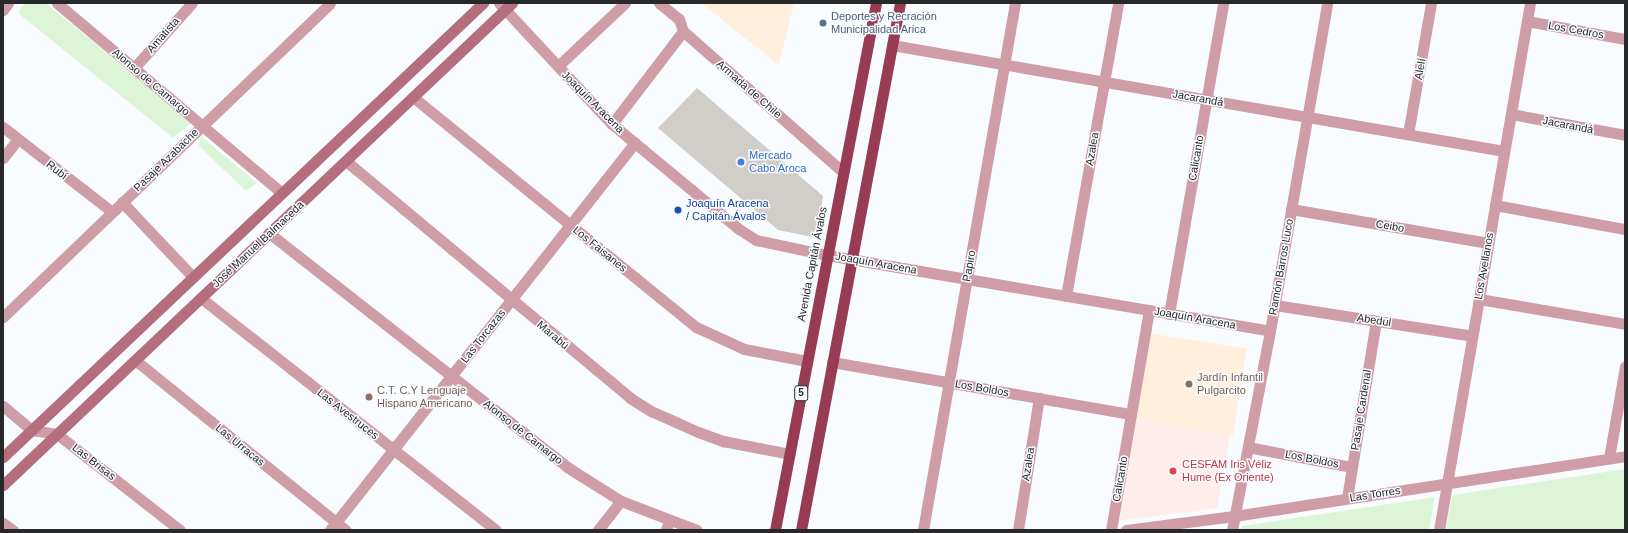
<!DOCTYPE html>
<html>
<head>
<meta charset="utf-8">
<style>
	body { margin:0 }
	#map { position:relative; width:1628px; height:533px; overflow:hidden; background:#f9fcff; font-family:Arial,sans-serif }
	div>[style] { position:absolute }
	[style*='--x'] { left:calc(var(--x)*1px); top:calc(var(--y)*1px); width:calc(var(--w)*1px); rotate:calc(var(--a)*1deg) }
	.education>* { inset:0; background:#ffefdc; transform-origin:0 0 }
	.medical>* { inset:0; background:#feedeb }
	.green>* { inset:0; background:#ddf5d7 }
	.building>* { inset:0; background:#d1cdc8 }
	.minor>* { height:11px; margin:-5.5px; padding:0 5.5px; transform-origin:5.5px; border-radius:5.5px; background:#cf9da7 }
	.tertiary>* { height:11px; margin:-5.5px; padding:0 5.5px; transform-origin:5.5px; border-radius:5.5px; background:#cf9da7 }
	.secondary>* { height:11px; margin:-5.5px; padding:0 5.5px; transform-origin:5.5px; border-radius:5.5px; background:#b56e7e }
	.trunk>* { height:11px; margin:-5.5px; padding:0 5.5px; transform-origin:5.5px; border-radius:5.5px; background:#983c56 }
	.dots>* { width:11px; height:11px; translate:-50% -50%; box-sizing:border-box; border:2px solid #f9fcff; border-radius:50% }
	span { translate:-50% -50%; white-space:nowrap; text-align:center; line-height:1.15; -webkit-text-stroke:3px #f9fcff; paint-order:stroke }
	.shield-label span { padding:1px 3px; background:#f9fcff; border:1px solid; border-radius:3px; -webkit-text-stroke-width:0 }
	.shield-label { font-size:10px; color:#26282a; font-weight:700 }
	.service-label { font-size:11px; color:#4e5e75 }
	.left { translate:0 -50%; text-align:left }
	.street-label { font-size:11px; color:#26282a }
	.shop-label { font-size:11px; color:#366cbe }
	.transit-label { font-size:11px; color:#164399 }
	.education-label { font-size:11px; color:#785e54 }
	.health-label { font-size:11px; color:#be3a42 }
	.frame { position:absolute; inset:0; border:4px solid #26282a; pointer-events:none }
</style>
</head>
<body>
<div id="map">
	<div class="education">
		<i style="clip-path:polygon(701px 3px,794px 3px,779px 65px)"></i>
		<i style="left:1148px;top:333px;width:100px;height:88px;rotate:9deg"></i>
	</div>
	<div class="medical">
		<i style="clip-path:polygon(1132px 420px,1230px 435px,1217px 508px,1115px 521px)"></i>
	</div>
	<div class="green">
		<i style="clip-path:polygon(25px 3px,46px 3px,191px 123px,173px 138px,18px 13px)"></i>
		<i style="clip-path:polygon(201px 136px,257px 183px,246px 191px,199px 146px)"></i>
		<i style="clip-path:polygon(1625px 469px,1625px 530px,1446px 530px,1452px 495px)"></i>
		<i style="clip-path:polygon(1435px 497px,1429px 530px,1241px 530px,1242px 526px)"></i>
	</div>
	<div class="building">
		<i style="clip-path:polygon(697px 88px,823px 196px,817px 238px,778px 230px,658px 128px)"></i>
	</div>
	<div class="minor">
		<i style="--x:57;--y:3;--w:294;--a:40.2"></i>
		<i style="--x:659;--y:3;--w:26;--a:39"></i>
		<i style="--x:679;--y:19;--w:13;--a:72"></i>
		<i style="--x:683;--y:31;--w:213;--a:41.4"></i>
		<i style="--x:3;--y:10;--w:9;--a:-54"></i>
		<i style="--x:1527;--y:21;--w:100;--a:10.4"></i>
		<i style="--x:892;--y:45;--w:621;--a:9.83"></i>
		<i style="--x:558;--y:66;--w:92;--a:-43.2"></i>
		<i style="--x:134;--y:68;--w:87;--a:-48.3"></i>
		<i style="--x:413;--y:97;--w:365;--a:39.1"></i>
		<i style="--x:696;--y:327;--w:53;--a:24.6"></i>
		<i style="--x:744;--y:349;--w:64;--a:10.8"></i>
		<i style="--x:1511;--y:114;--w:116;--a:10.4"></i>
		<i style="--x:612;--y:124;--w:117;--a:-52.6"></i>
		<i style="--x:3;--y:127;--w:138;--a:37.9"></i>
		<i style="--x:1408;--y:134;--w:133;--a:-80"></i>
		<i style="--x:3;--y:158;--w:24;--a:-52"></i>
		<i style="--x:346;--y:161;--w:370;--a:39.8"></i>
		<i style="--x:630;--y:398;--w:25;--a:32"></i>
		<i style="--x:651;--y:411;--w:51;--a:24.1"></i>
		<i style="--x:698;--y:432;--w:27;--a:20"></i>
		<i style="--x:723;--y:441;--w:68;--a:11"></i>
		<i style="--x:122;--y:202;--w:103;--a:46.6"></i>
		<i style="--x:1495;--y:205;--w:132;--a:10.5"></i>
		<i style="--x:1291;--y:209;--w:200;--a:9.8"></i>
		<i style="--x:269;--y:233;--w:379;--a:38.1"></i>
		<i style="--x:567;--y:467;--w:64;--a:32.2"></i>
		<i style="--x:621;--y:501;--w:81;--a:20.9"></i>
		<i style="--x:1066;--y:296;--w:298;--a:-79.9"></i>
		<i style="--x:201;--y:298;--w:375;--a:38.2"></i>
		<i style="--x:1479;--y:299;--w:148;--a:9.7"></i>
		<i style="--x:1275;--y:305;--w:199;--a:8.9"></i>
		<i style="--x:1169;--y:314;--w:316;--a:-80.1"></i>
		<i style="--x:3;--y:317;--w:453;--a:-43.8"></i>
		<i style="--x:135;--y:360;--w:271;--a:38.9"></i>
		<i style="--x:832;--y:362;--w:303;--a:9.9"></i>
		<i style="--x:3;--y:406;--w:38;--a:40"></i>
		<i style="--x:32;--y:430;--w:25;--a:9"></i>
		<i style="--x:57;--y:434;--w:156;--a:38"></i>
		<i style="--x:1248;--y:447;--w:106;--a:10.9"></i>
		<i style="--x:1609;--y:458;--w:93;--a:-80.1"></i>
		<i style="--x:1347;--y:498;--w:179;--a:-80.7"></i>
		<i style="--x:3;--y:523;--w:12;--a:35"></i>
		<i style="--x:330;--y:530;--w:493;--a:-51.8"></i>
		<i style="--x:598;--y:530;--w:37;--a:-52"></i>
		<i style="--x:666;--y:530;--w:10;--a:-73"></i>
		<i style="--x:923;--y:530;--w:535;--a:-80.1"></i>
		<i style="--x:1018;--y:530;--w:134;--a:-81"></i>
		<i style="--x:1111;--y:530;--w:223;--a:-80.2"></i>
		<i style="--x:1439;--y:530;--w:535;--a:-80.2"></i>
	</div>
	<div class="tertiary">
		<i style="--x:499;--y:3;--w:166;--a:47"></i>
		<i style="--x:612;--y:124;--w:165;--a:39.6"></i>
		<i style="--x:739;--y:229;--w:20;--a:33"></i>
		<i style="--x:756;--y:240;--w:73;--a:11.9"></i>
		<i style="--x:827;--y:255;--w:449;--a:9.7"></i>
		<i style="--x:1126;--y:530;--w:109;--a:-7.4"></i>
		<i style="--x:1234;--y:516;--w:396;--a:-8.7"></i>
		<i style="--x:1232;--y:530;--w:203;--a:-79.2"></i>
		<i style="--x:1270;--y:331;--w:333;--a:-80.1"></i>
	</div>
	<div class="secondary">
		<i style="--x:3;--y:457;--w:661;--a:-43.41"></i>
		<i style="--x:3;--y:485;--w:701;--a:-43.44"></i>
	</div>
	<div class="trunk">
		<i style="--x:775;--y:530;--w:537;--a:-79.15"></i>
		<i style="--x:801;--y:530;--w:536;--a:-79.36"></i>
	</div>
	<div class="dots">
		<i style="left:823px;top:23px;background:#5c6f8a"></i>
		<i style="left:741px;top:162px;background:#3f7fe0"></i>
		<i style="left:678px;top:210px;background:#1a4fb4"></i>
		<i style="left:1189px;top:384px;background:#8d6e63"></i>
		<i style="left:369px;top:397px;background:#8d6e63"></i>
		<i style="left:1173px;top:471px;background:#e0444e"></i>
	</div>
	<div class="shield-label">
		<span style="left:801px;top:393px">5</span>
	</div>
	<div class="service-label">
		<span class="left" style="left:831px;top:23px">Deportes y Recración<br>Municipalidad Arica</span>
	</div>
	<div class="street-label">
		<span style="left:1576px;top:30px;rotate:10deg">Los Cedros</span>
		<span style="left:163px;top:35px;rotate:-49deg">Amatista</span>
		<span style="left:1420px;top:69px;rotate:-80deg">Alelí</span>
		<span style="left:151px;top:82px;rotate:40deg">Alonso de Camargo</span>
		<span style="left:749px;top:89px;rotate:41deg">Armada de Chile</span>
		<span style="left:1198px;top:98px;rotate:10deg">Jacarandá</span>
		<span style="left:593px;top:102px;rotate:45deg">Joaquín Aracena</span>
		<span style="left:1568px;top:125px;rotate:11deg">Jacarandá</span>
		<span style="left:1092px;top:149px;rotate:-80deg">Azalea</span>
		<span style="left:1196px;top:158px;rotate:-80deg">Calicanto</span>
		<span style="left:166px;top:160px;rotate:-44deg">Pasaje Azabache</span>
		<span style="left:57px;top:170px;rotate:38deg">Rubí</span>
		<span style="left:1390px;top:226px;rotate:10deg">Ceibo</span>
		<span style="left:258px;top:244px;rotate:-43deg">José Manuel Balmaceda</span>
		<span style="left:600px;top:249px;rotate:39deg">Los Faisanes</span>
		<span style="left:876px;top:263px;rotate:10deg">Joaquín Aracena</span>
		<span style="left:812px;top:264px;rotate:-79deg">Avenida Capitán Ávalos</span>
		<span style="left:969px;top:266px;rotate:-80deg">Papiro</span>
		<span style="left:1484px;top:266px;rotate:-80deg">Los Avellanos</span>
		<span style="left:1281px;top:267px;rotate:-80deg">Ramón Barros Luco</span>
		<span style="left:1195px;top:318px;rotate:10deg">Joaquín Aracena</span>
		<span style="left:1374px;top:320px;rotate:9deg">Abedul</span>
		<span style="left:553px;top:335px;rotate:40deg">Marabú</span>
		<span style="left:483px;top:336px;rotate:-52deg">Las Torcazas</span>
		<span style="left:982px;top:388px;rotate:10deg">Los Boldos</span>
		<span style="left:1361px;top:410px;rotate:-81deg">Pasaje Cardenal</span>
		<span style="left:348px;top:414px;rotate:38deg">Las Avestruces</span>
		<span style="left:523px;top:432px;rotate:38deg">Alonso de Camargo</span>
		<span style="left:240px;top:445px;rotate:39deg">Las Urracas</span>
		<span style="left:1312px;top:459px;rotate:11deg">Los Boldos</span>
		<span style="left:94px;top:462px;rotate:38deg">Las Brisas</span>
		<span style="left:1028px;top:464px;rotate:-81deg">Azalea</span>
		<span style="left:1120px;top:479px;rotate:-80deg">Calicanto</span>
		<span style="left:1375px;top:494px;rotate:-9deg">Las Torres</span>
	</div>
	<div class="shop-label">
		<span class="left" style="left:749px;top:162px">Mercado<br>Cabo Aroca</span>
	</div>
	<div class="transit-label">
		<span class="left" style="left:686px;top:210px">Joaquín Aracena<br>/ Capitán Ávalos</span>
	</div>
	<div class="education-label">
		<span class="left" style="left:1197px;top:384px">Jardín Infantil<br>Pulgarcito</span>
		<span class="left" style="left:377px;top:397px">C.T. C.Y Lenguaje<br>Hispano Americano</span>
	</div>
	<div class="health-label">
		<span class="left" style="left:1182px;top:471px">CESFAM Iris Véliz<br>Hume (Ex Oriente)</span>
	</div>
	<div class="frame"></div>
</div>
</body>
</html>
